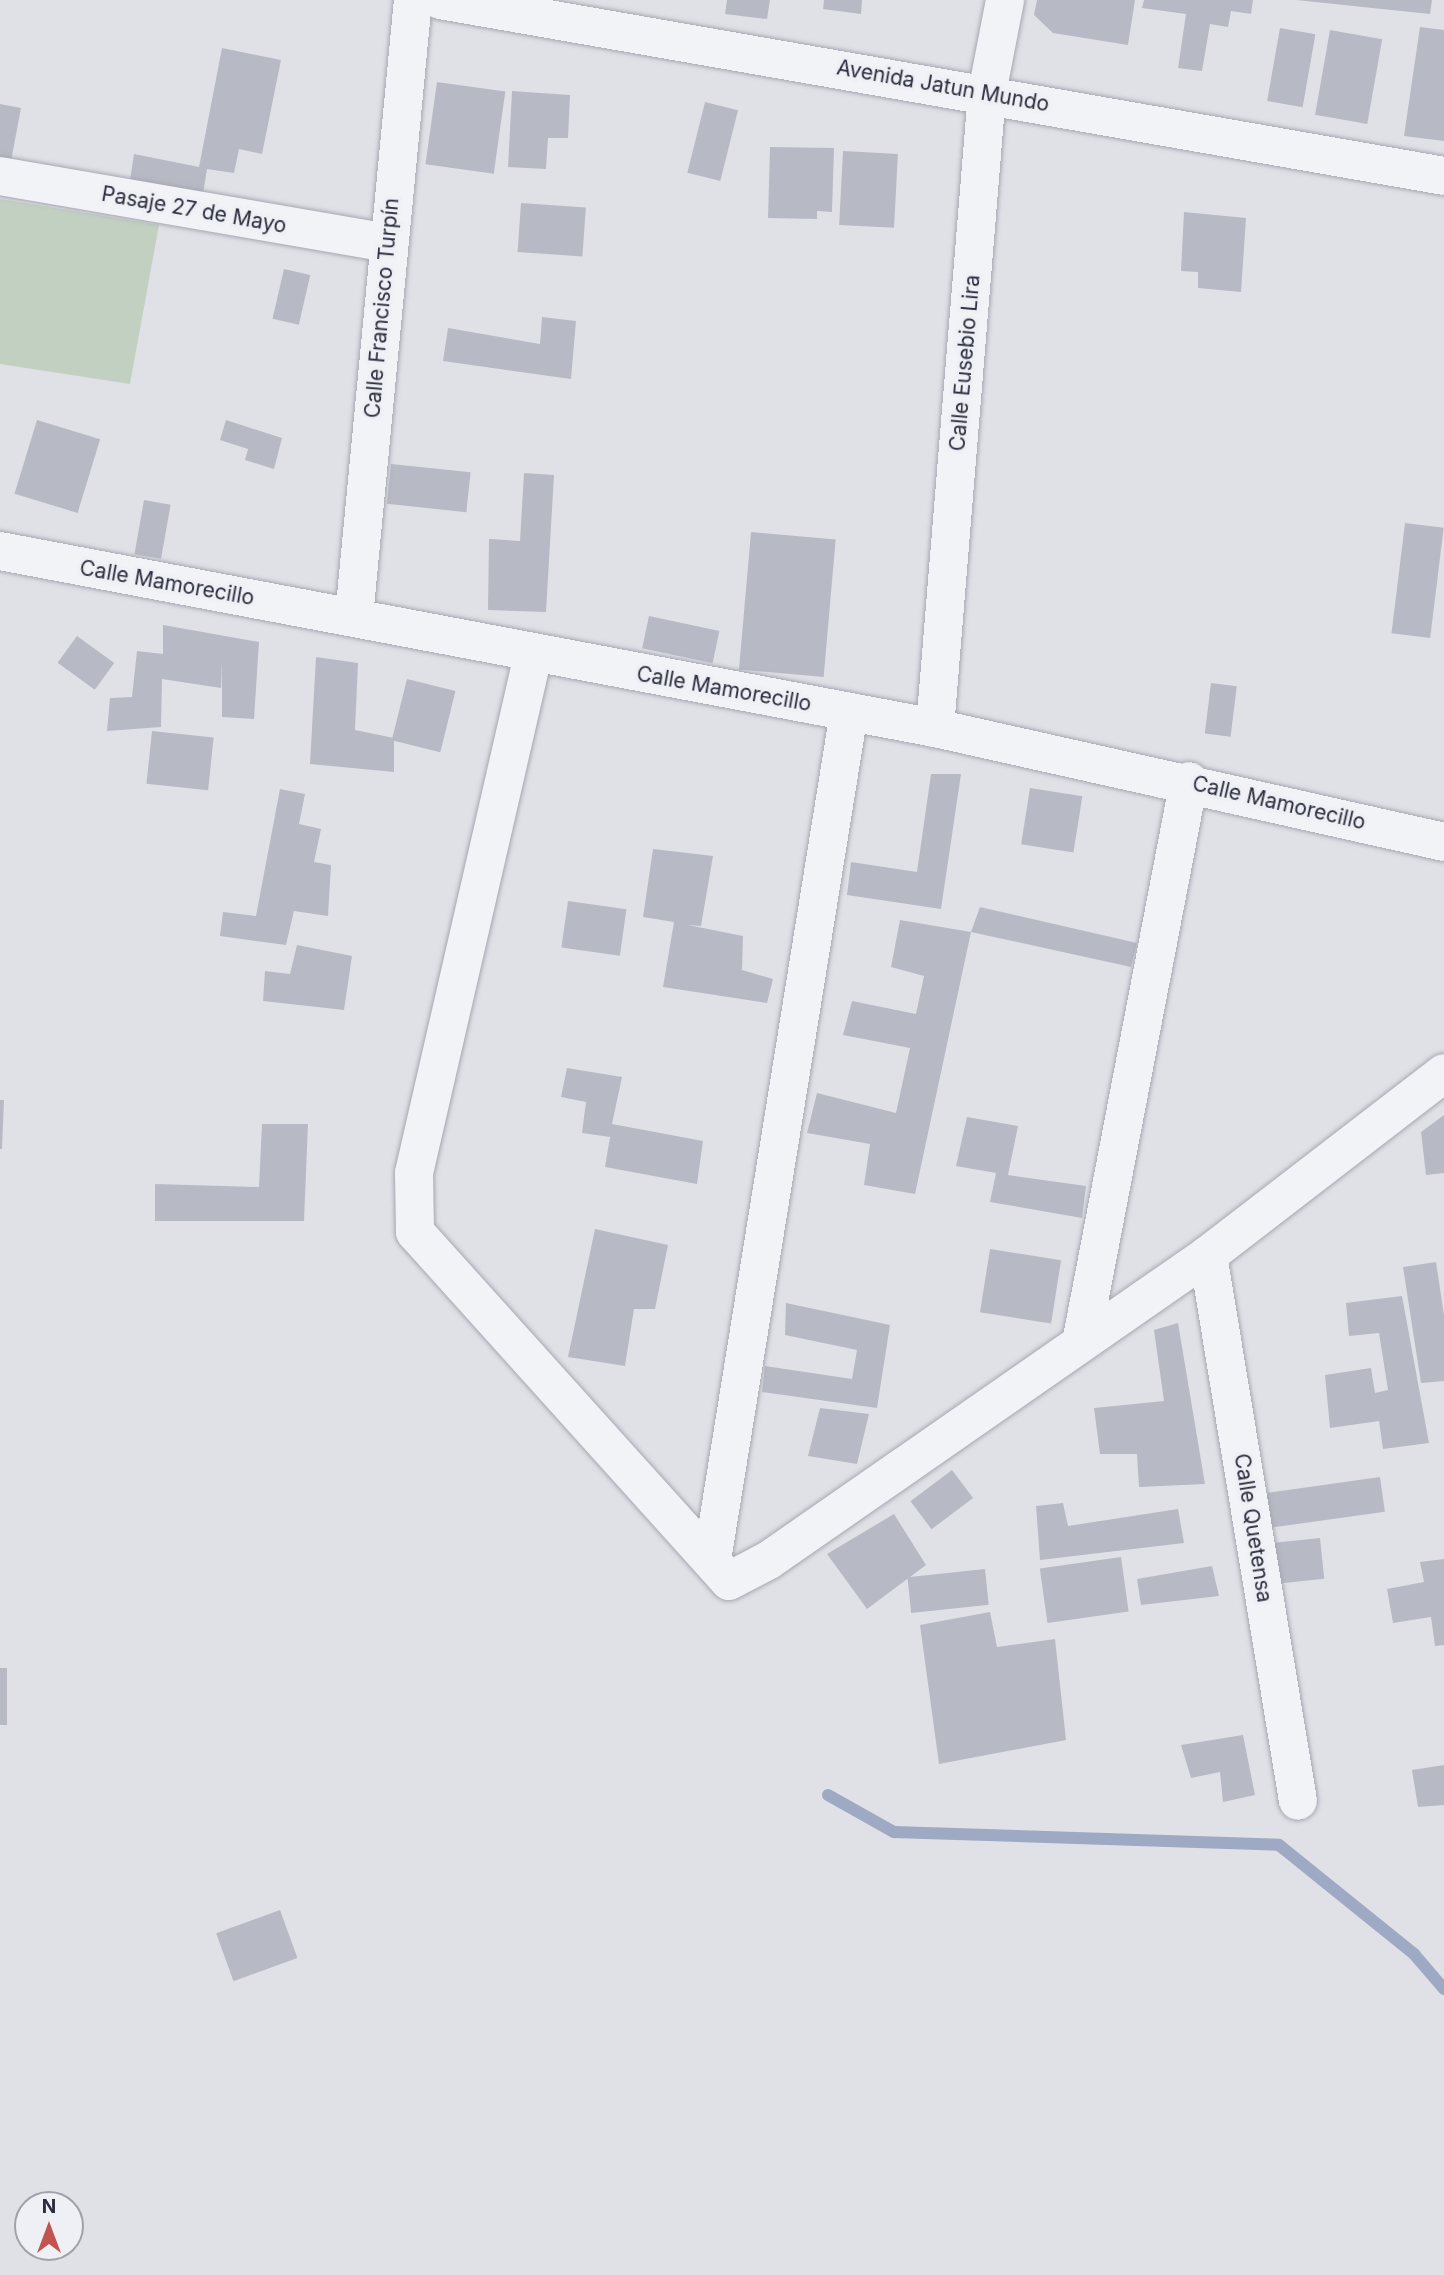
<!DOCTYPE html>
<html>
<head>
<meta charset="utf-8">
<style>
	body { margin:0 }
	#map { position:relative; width:1444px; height:2275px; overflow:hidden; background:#e0e1e7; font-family:Inter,sans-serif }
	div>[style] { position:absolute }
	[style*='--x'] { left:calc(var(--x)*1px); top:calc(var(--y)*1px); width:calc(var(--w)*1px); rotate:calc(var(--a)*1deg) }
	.green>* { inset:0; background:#c2d0c2 }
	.stream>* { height:12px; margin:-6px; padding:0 6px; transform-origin:6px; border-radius:6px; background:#9ea9c4 }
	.building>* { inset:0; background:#b7bac4; transform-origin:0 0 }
	.roads { filter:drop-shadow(0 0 2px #a6a7b1) drop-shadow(0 0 2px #a6a7b1) }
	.minor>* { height:38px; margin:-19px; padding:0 19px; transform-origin:19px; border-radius:19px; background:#f2f3f6 }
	span { translate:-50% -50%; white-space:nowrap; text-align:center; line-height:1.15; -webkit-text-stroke:7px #eff0f5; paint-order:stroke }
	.street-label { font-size:21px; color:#2a2d3d }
	.north { position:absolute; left:14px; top:2191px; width:70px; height:70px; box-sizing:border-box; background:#eff0f5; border:2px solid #a0a2ab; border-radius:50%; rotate:0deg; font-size:19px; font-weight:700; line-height:28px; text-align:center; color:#2a2d3d }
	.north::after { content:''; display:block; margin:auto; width:24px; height:32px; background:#c15450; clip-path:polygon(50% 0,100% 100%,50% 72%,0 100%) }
</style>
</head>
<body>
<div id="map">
	<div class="green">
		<i style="clip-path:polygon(0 199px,159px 225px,130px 384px,0 364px)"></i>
	</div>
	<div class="stream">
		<i style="--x:828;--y:1795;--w:76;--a:29.3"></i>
		<i style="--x:894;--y:1832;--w:385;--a:1.9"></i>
		<i style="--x:1279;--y:1845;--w:174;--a:38.9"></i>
		<i style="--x:1414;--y:1954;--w:46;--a:49.4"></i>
	</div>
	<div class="building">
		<i style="clip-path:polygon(727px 0,770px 0,767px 19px,725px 14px)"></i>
		<i style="clip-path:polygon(824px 0,862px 0,861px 14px,823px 9px)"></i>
		<i style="clip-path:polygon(1037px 0,1135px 0,1128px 45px,1053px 33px,1034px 15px)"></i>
		<i style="clip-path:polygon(1144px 0,1253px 0,1251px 14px,1231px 11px,1228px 27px,1210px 24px,1202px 71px,1178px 68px,1186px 14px,1142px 8px)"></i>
		<i style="clip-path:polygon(1296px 0,1432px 0,1430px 14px)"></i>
		<i style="clip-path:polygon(1420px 27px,1444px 30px,1444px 141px,1404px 136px)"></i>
		<i style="left:1280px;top:28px;width:36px;height:74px;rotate:10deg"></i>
		<i style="left:1330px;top:30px;width:53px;height:86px;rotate:10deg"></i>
		<i style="clip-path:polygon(222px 48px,281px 60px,262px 154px,239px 149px,234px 173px,207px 169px,202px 200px,129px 187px,134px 154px,199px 167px)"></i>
		<i style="left:437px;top:82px;width:69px;height:83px;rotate:8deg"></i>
		<i style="clip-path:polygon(512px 91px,570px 95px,568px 138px,548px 138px,546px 169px,508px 167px)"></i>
		<i style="left:705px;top:102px;width:34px;height:73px;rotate:14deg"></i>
		<i style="clip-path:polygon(0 104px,21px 108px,11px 161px,0 159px)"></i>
		<i style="clip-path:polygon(770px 147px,834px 148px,832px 212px,817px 211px,817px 219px,768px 218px)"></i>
		<i style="left:843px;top:151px;width:55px;height:74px;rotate:3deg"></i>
		<i style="left:521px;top:203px;width:65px;height:49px;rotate:4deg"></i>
		<i style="clip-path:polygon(1184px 212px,1246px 218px,1241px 292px,1198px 288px,1198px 272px,1181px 271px)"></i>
		<i style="left:284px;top:269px;width:27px;height:51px;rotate:13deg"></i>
		<i style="clip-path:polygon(542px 317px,576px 321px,571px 379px,443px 361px,448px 328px,540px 344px)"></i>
		<i style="left:37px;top:420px;width:66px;height:77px;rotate:17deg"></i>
		<i style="clip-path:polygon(226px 420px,282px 438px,274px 469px,245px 460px,248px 449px,220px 440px)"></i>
		<i style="left:391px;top:464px;width:80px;height:40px;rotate:6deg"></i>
		<i style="clip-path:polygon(524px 473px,554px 475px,546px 612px,488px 610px,489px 539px,520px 541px)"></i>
		<i style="left:144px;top:500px;width:27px;height:55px;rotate:10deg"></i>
		<i style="left:1405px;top:523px;width:39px;height:111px;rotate:7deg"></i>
		<i style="left:751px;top:532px;width:85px;height:138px;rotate:5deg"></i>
		<i style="left:649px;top:616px;width:72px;height:33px;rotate:12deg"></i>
		<i style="clip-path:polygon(163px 625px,259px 642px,254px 719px,222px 717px,222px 660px,221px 688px,162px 679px,161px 727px,107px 731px,110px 698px,132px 697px,137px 651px,163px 654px)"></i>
		<i style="left:77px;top:636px;width:46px;height:33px;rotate:36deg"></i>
		<i style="clip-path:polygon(316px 657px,358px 663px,355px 730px,394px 738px,394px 772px,310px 764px)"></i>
		<i style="left:407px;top:679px;width:50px;height:63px;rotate:14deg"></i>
		<i style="left:1211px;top:683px;width:26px;height:51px;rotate:7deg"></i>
		<i style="left:152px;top:731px;width:62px;height:53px;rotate:6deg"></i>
		<i style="clip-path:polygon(931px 774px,961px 774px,941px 909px,847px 895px,851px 862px,917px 872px)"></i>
		<i style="left:1030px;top:788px;width:53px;height:57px;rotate:9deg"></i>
		<i style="clip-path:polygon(280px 789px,305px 794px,299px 824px,321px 829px,314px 862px,331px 865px,328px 916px,294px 911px,286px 945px,220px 936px,223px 912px,256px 916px)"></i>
		<i style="clip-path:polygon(653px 849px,713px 856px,701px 926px,688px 925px,743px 936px,742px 970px,773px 979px,767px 1003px,663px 987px,674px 922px,643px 917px)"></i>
		<i style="left:568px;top:901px;width:59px;height:47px;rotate:8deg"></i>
		<i style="clip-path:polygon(980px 907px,1137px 943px,1131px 967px,971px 932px,915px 1194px,864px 1185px,870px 1144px,807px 1133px,817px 1093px,896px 1113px,910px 1048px,843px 1035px,852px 1001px,916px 1014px,924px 976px,891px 967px,900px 920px,971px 932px)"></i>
		<i style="clip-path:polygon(297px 945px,352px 956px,344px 1010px,263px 1001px,265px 971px,290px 974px)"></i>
		<i style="clip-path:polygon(567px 1068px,622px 1077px,612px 1124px,703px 1141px,697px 1184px,605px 1167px,610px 1137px,582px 1133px,586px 1102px,561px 1097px)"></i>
		<i style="clip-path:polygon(0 1100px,4px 1100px,2px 1149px,0 1149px)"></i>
		<i style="clip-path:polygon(1444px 1115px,1444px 1173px,1426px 1175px,1421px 1132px)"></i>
		<i style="clip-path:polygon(967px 1117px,1018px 1126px,1008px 1175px,1086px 1186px,1082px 1218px,990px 1202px,996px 1173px,956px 1166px)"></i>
		<i style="clip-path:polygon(262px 1124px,308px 1124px,304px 1221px,155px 1221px,155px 1184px,259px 1187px)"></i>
		<i style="clip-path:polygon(595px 1229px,668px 1245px,655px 1309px,634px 1309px,625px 1366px,568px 1357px)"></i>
		<i style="left:990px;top:1249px;width:72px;height:64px;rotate:9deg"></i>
		<i style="clip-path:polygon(1436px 1262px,1444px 1315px,1444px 1381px,1421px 1383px,1403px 1267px)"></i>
		<i style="clip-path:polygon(1402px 1296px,1429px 1443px,1383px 1449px,1379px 1421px,1330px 1428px,1325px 1375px,1371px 1368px,1375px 1393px,1388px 1390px,1379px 1333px,1349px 1336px,1346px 1303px)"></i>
		<i style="clip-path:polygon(786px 1303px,890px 1325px,877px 1408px,762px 1392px,765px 1366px,852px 1379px,857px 1350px,785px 1335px)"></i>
		<i style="clip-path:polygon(1178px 1323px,1205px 1484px,1139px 1487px,1137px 1454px,1100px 1454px,1094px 1408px,1164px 1401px,1154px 1330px)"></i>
		<i style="clip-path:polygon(820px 1408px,869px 1414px,857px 1464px,808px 1456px)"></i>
		<i style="left:952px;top:1470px;width:35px;height:52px;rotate:53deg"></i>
		<i style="left:1380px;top:1477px;width:35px;height:117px;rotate:82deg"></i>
		<i style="clip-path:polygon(1063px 1503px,1068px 1526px,1178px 1509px,1184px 1543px,1040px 1560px,1036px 1506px)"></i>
		<i style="clip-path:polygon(894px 1514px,926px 1565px,867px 1609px,827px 1554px)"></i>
		<i style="left:1320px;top:1538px;width:41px;height:48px;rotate:84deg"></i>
		<i style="left:1121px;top:1557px;width:55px;height:82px;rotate:82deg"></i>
		<i style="clip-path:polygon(1444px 1559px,1444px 1645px,1435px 1646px,1431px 1617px,1393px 1623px,1387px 1589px,1424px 1582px,1420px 1562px)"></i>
		<i style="clip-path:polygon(1212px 1566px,1219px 1596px,1141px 1605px,1137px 1579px)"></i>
		<i style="left:985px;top:1569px;width:36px;height:78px;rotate:84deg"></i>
		<i style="clip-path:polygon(990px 1612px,997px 1647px,1055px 1639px,1066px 1740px,939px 1764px,920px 1625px)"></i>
		<i style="left:0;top:1668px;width:7px;height:57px"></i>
		<i style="clip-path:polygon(1243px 1735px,1255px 1795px,1223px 1802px,1220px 1772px,1191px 1778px,1181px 1745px)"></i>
		<i style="clip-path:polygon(1444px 1765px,1444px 1805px,1418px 1807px,1412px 1770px)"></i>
		<i style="left:280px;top:1910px;width:51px;height:68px;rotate:70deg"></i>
	</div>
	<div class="roads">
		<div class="minor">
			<i style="--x:440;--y:0;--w:1019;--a:9.94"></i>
			<i style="--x:0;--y:176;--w:394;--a:9.8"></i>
			<i style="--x:0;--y:551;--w:952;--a:10.72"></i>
			<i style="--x:935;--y:728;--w:522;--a:12.62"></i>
			<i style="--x:354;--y:617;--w:620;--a:-84.54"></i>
			<i style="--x:533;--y:655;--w:531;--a:102.94"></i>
			<i style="--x:414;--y:1173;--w:59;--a:89"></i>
			<i style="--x:415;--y:1232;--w:469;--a:48"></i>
			<i style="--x:729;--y:1581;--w:45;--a:-27.7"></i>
			<i style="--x:769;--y:1560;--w:535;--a:-34.79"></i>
			<i style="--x:1208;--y:1255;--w:298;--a:-37.6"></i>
			<i style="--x:935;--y:728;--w:637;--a:-85.32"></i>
			<i style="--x:987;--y:93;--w:95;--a:-79"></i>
			<i style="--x:1208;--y:1255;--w:553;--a:80.64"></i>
			<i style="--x:1082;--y:1338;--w:567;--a:-79.13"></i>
			<i style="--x:712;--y:1560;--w:859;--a:-80.82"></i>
		</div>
	</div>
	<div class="street-label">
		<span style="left:943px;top:86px;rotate:10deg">Avenida Jatun Mundo</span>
		<span style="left:194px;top:210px;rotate:10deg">Pasaje 27 de Mayo</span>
		<span style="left:382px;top:308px;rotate:-85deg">Calle Francisco Turpín</span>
		<span style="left:965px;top:363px;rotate:-85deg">Calle Eusebio Lira</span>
		<span style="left:167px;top:583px;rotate:10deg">Calle Mamorecillo</span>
		<span style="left:724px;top:689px;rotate:10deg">Calle Mamorecillo</span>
		<span style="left:1279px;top:803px;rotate:13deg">Calle Mamorecillo</span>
		<span style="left:1253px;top:1528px;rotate:81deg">Calle Quetensa</span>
	</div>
	<div class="north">N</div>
</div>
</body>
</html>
